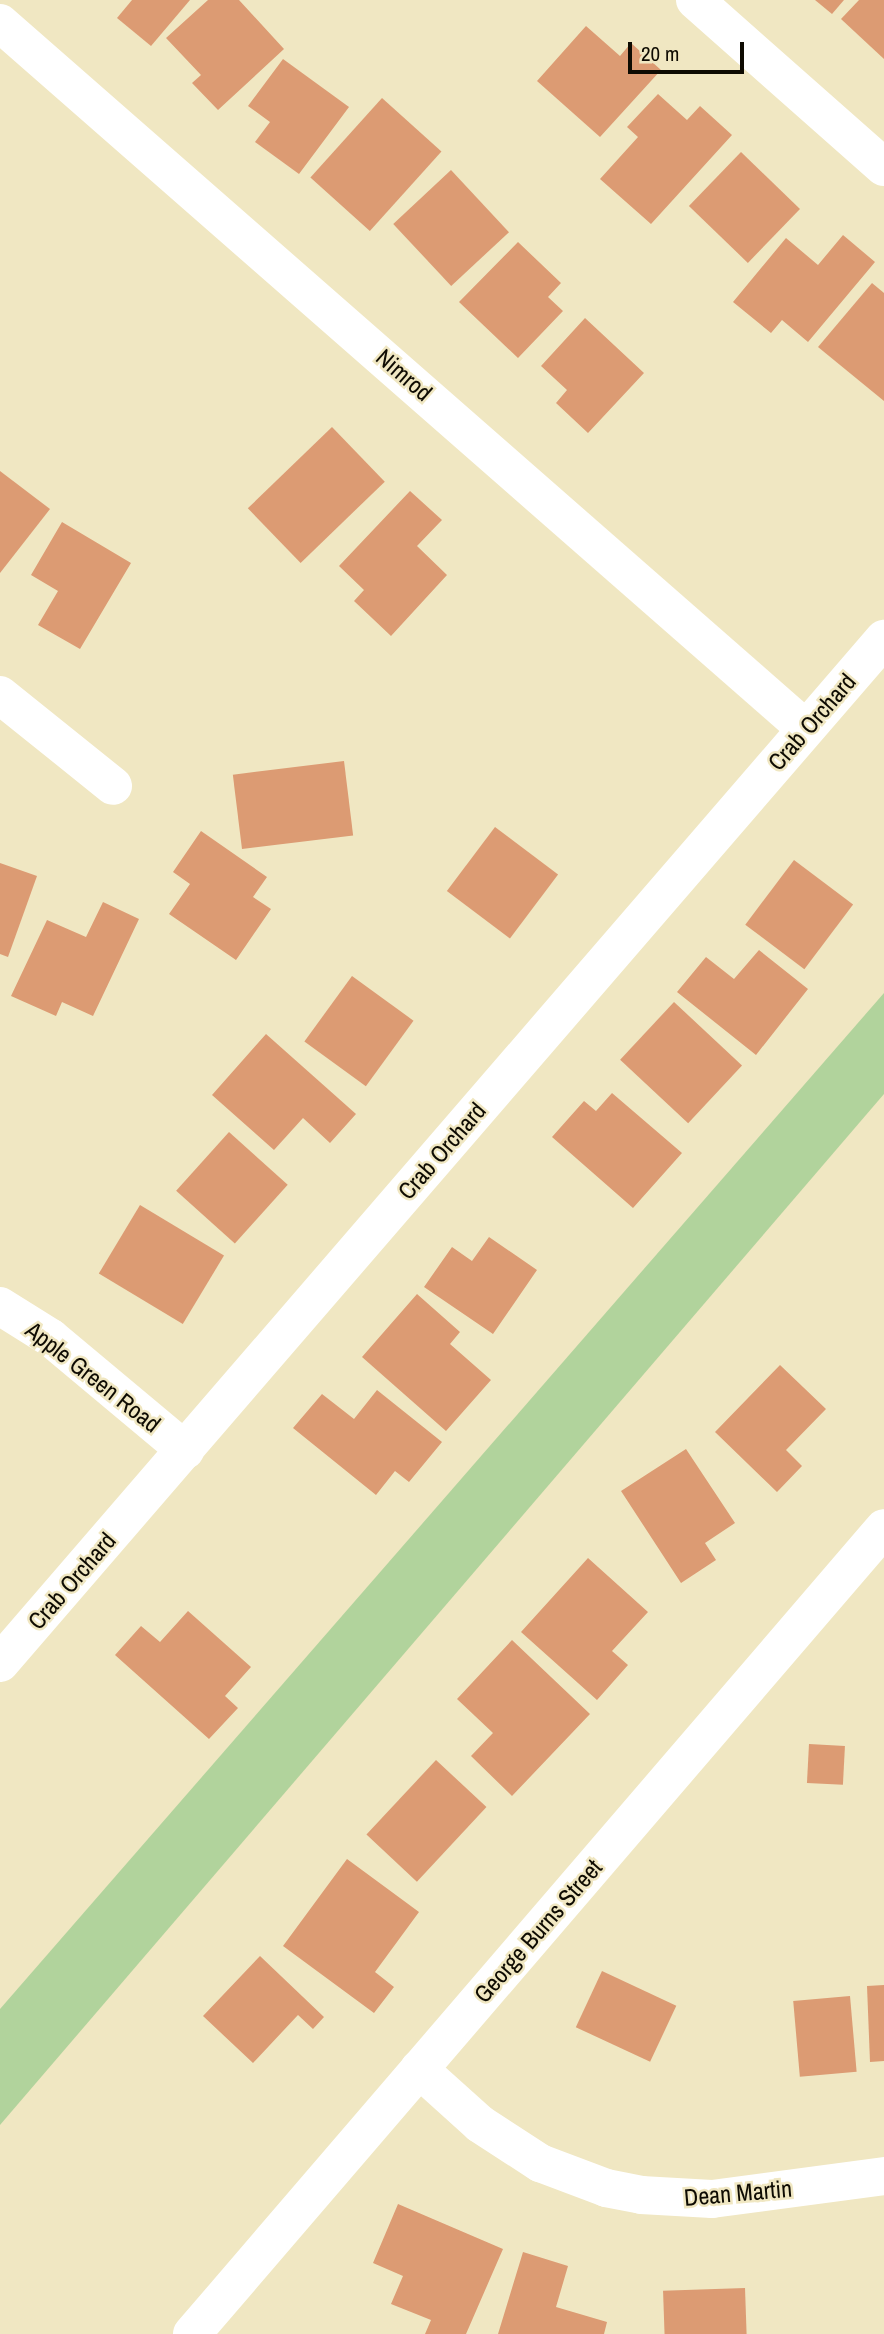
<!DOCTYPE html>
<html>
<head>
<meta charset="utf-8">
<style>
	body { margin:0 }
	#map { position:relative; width:884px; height:2334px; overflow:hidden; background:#f0e7c2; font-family:"Archivo Narrow",sans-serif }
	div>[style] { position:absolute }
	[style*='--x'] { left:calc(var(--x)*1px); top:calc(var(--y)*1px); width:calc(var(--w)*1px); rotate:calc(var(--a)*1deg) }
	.green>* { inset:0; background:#b1d39c }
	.building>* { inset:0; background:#dc9b73; transform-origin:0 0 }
	.street>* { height:38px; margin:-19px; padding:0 19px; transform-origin:19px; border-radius:19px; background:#fff }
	span { translate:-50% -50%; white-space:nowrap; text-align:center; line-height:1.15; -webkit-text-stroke:5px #f0e7c2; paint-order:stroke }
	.street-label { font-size:24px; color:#0e0b02 }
	.scale { position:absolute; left:628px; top:42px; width:116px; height:32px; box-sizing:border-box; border:4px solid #0e0b02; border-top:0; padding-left:9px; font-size:21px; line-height:24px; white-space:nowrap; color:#0e0b02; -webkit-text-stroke:5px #f0e7c2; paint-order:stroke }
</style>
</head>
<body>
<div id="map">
	<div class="green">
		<i style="clip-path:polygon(884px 993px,884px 1094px,0 2125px,0 2009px)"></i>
	</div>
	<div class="building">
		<i style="clip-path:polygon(132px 0,190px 0,151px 46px,117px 18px)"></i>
		<i style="clip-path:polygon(208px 0,239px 0,284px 49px,218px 110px,192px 83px,201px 75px,166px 38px)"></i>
		<i style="clip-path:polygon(815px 0,844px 0,832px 14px)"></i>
		<i style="clip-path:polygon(859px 0,884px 0,884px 59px,841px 19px)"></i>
		<i style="clip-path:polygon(586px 26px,620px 56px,631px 43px,661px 70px,600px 137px,537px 81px)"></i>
		<i style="clip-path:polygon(283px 59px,349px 107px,299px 174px,255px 142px,270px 122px,248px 106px)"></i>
		<i style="clip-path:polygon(658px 94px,687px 120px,700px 106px,732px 135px,651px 224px,600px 179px,638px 137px,627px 127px)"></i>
		<i style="left:382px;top:98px;width:80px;height:107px;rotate:42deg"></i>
		<i style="left:741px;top:152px;width:82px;height:75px;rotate:44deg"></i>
		<i style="left:451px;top:170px;width:85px;height:79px;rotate:47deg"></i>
		<i style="clip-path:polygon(843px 235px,875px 262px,808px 342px,782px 320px,771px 333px,733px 302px,786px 238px,818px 265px)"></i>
		<i style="clip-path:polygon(518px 242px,561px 283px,548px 297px,563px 311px,518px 358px,459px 302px)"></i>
		<i style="clip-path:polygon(872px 283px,884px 293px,884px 401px,818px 347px)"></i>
		<i style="clip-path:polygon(585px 318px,644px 373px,588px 433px,556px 403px,567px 390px,541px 366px)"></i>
		<i style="left:332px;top:427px;width:76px;height:117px;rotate:46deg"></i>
		<i style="clip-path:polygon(0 471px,50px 509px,0 573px)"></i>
		<i style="clip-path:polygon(410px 491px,442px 520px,417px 546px,447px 575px,391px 636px,354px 601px,364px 590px,339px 566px)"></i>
		<i style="clip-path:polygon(62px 522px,131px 563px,80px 649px,38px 625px,58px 591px,31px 575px)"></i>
		<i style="left:344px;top:761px;width:75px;height:112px;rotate:83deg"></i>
		<i style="left:495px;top:827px;width:79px;height:80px;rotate:37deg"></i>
		<i style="clip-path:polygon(201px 831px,267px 877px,253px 897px,271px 909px,236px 960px,169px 914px,190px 884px,173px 872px)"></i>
		<i style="left:794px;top:860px;width:74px;height:81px;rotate:37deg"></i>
		<i style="clip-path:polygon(0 863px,37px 876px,8px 957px,0 954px)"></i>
		<i style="clip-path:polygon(103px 902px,139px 919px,93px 1016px,62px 1002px,56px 1016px,11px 996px,47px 920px,86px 937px)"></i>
		<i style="clip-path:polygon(759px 950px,808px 989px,756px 1055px,677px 992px,706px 957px,734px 979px)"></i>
		<i style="left:352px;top:976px;width:76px;height:81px;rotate:36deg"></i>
		<i style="left:674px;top:1002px;width:93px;height:79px;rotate:43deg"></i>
		<i style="clip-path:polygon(266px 1034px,356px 1114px,330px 1143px,303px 1118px,274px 1150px,212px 1095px)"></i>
		<i style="clip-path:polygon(612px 1093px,682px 1153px,633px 1208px,552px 1137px,584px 1101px,596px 1111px)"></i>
		<i style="left:229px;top:1132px;width:79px;height:79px;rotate:42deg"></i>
		<i style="left:140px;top:1205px;width:98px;height:80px;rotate:31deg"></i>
		<i style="clip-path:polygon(489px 1237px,537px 1270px,493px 1334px,424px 1287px,452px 1247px,472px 1261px)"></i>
		<i style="clip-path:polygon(417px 1294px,460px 1332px,450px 1344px,491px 1380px,446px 1431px,362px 1357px)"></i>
		<i style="clip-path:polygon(780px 1365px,826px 1409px,786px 1450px,802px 1466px,777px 1492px,715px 1432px)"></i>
		<i style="clip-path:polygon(377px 1390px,442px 1442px,409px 1482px,395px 1471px,376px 1495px,293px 1428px,322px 1394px,354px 1419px)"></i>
		<i style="clip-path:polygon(686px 1449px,735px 1523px,705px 1543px,716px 1560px,681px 1583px,621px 1491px)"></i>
		<i style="clip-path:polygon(588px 1558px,648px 1612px,612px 1651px,628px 1665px,597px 1700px,521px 1632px)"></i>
		<i style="clip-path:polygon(188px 1611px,251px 1667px,225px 1696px,238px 1708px,209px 1739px,115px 1655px,141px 1626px,160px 1642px)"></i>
		<i style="clip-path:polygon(512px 1640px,590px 1714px,512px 1796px,471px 1756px,493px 1733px,457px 1699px)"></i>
		<i style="left:809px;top:1744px;width:36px;height:39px;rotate:3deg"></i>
		<i style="left:436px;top:1760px;width:69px;height:102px;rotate:43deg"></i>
		<i style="clip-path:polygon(347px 1859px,419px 1912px,375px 1972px,394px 1987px,374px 2013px,283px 1946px)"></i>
		<i style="clip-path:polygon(260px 1956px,324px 2017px,313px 2029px,298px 2015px,253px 2063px,203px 2016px)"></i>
		<i style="left:602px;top:1971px;width:82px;height:62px;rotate:25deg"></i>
		<i style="clip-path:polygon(884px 1985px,884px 2061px,870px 2062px,867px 1986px)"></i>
		<i style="left:850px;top:1996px;width:76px;height:57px;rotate:85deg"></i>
		<i style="clip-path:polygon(398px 2204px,503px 2249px,466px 2334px,425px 2334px,431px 2320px,391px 2304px,403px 2276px,373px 2263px)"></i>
		<i style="clip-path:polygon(523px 2252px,568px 2266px,556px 2307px,607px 2322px,604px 2334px,498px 2334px)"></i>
		<i style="left:745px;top:2288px;width:46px;height:82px;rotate:88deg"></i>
	</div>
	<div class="street">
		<i style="--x:695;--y:0;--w:252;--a:41.5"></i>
		<i style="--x:0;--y:23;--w:1071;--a:41.22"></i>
		<i style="--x:0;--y:695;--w:145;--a:38.8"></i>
		<i style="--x:0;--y:1306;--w:60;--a:32.1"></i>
		<i style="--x:51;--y:1338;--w:175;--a:39.9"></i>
		<i style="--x:0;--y:1663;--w:1353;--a:-49.2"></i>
		<i style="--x:419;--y:2069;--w:82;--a:42"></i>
		<i style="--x:480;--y:2124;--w:72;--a:33"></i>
		<i style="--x:540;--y:2163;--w:71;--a:20.7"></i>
		<i style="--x:606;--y:2188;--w:36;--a:11"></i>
		<i style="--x:641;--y:2195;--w:71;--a:3.2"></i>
		<i style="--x:712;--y:2199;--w:174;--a:-7.6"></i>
		<i style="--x:192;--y:2334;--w:1062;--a:-49.35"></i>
	</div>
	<div class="street-label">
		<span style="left:404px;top:375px;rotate:41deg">Nimrod</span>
		<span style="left:812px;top:722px;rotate:-49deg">Crab Orchard</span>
		<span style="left:442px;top:1151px;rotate:-49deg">Crab Orchard</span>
		<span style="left:93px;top:1377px;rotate:38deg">Apple Green Road</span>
		<span style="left:72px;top:1581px;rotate:-49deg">Crab Orchard</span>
		<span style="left:538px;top:1931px;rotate:-49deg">George Burns Street</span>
		<span style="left:738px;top:2193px;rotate:-5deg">Dean Martin</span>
	</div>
	<div class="scale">20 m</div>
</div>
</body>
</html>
